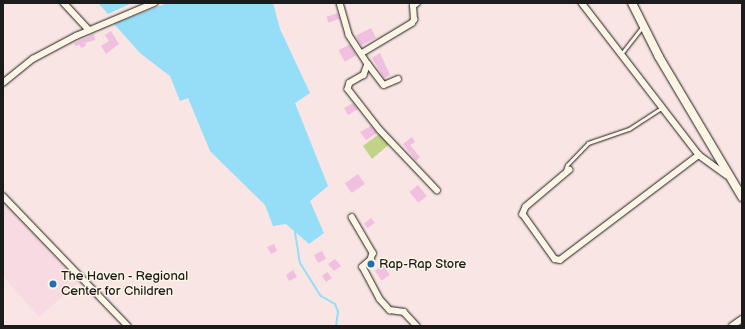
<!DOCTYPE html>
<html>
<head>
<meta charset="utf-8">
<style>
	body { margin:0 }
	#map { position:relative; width:745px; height:329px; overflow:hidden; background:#f9e5e3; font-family:"Balsamiq Sans",sans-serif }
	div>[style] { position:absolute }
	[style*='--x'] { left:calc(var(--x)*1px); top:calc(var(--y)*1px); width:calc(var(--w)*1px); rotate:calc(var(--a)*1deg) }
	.built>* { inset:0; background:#f7dae2 }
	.green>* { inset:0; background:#c0d388 }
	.water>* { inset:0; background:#96ddf8 }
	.stream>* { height:2px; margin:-1px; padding:0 1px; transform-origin:1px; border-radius:1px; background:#96ddf8 }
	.building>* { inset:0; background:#f1bfdf; transform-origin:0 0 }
	.roads { filter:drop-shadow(0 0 1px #1c1c1c) drop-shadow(0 0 1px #1c1c1c) }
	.lane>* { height:2.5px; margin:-1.25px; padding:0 1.25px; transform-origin:1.25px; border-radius:1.25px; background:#fcf5e5 }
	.street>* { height:5.5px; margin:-2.75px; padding:0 2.75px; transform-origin:2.75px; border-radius:2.75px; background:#fcf5e5 }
	.primary>* { height:8px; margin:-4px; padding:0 4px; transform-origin:4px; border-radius:4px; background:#fcf5e5 }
	.dots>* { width:11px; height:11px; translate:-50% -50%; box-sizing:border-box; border:2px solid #fcf5e5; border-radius:50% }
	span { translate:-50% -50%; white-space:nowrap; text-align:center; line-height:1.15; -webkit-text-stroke:3px #fcf5e5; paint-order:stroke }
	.poi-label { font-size:13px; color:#1c1c1c }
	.left { translate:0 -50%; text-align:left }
	.frame { position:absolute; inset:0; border:4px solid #1c1c1c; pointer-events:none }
</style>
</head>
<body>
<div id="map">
	<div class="built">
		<i style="clip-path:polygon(3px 200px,80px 281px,39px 317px,3px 276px)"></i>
	</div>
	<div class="green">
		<i style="clip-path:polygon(383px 131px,393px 141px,372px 159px,363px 146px)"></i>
	</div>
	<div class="water">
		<i style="clip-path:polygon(98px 3px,132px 3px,108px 14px)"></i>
		<i style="clip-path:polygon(167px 3px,273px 3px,280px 29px,310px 93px,295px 103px,328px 186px,310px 201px,324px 233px,309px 244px,286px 224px,273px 226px,265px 205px,210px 151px,188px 98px,180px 101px,170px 76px,140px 53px,114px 24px)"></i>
	</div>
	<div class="stream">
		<i style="--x:295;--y:232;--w:31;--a:81"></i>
		<i style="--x:300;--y:263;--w:39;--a:58"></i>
		<i style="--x:321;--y:296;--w:16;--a:30"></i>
		<i style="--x:335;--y:304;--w:9;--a:69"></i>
		<i style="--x:338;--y:312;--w:14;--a:98"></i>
	</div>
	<div class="building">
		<i style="left:338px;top:13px;width:6px;height:12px;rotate:72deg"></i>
		<i style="left:371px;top:28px;width:11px;height:17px;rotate:63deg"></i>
		<i style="clip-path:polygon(111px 31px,119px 44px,106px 54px,101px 46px,109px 41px,105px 35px)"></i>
		<i style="clip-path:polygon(94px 34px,95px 40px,85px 43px,86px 46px,81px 48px,80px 45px,75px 46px,74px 43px)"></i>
		<i style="left:350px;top:44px;width:13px;height:13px;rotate:61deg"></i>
		<i style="clip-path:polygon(380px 53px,390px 75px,384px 78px,372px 58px)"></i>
		<i style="clip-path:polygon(353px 103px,358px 109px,348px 115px,344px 108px)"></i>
		<i style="clip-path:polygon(371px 126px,377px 133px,366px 140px,360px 132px)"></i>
		<i style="clip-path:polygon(412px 137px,415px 142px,410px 145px,420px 157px,416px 161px,403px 144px)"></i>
		<i style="left:358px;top:174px;width:12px;height:16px;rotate:55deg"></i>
		<i style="left:418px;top:185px;width:14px;height:11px;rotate:51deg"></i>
		<i style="left:371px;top:218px;width:6px;height:9px;rotate:51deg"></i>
		<i style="clip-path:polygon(274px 244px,277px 251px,271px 254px,267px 247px)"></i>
		<i style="left:322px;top:251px;width:9px;height:9px;rotate:63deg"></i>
		<i style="clip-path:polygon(335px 259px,341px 266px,334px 271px,328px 264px)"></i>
		<i style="left:383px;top:265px;width:12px;height:10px;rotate:55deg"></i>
		<i style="clip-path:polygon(293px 270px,297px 277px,289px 281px,286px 275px)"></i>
		<i style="clip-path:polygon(327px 272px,332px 278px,326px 282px,322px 276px)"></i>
	</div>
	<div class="roads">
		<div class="lane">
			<i style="--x:622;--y:53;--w:33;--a:-52"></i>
			<i style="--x:564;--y:174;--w:9;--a:-72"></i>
			<i style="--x:567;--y:165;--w:30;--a:-46"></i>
			<i style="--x:588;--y:143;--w:43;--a:-18.9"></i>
			<i style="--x:629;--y:129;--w:38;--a:-33"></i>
		</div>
		<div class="street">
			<i style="--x:64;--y:3;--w:37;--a:47"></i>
			<i style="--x:340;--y:3;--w:33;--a:74"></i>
			<i style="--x:349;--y:35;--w:35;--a:57"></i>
			<i style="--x:368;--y:64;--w:12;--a:110"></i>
			<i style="--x:364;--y:75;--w:16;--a:150"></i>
			<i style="--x:350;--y:83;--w:6;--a:108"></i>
			<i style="--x:348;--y:89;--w:52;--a:52"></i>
			<i style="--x:380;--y:130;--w:83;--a:46.5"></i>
			<i style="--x:582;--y:3;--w:192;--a:52.4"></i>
			<i style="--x:699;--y:155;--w:34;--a:36"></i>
			<i style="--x:362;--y:53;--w:58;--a:-31"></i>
			<i style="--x:412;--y:23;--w:4;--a:-56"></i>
			<i style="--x:414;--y:20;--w:14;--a:-94"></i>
			<i style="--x:413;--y:6;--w:5;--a:-37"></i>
			<i style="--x:368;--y:64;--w:26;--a:53"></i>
			<i style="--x:384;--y:85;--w:15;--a:-23"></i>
			<i style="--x:3;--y:83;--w:38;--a:-39"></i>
			<i style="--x:33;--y:59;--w:49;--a:-28.1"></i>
			<i style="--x:76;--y:36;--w:85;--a:-22.9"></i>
			<i style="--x:570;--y:170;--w:57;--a:139.9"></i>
			<i style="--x:526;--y:207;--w:8;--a:113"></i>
			<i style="--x:523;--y:214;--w:55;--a:54.6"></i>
			<i style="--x:555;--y:259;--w:5;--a:11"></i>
			<i style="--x:560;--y:260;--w:174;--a:-37.1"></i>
			<i style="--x:3;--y:196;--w:180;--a:46.1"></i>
			<i style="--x:352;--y:217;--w:42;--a:59.7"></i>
			<i style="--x:373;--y:253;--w:7;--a:106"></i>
			<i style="--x:371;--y:260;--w:11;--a:139"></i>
			<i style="--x:363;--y:267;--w:36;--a:62"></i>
			<i style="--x:380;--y:299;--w:15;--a:48"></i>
			<i style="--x:390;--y:310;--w:14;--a:8"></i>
			<i style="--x:404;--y:312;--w:19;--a:47"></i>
			<i style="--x:732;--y:326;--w:12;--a:-35"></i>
		</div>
		<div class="primary">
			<i style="--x:632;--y:3;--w:60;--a:63.4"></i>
			<i style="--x:659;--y:57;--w:163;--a:59.3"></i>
		</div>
	</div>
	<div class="dots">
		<i style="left:371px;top:264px;background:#1f6fb2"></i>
		<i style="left:53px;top:284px;background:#1f6fb2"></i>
	</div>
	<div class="poi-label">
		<span class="left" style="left:379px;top:264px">Rap-Rap Store</span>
		<span class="left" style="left:61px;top:284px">The Haven - Regional<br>Center for Children</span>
	</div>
	<div class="frame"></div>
</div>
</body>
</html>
